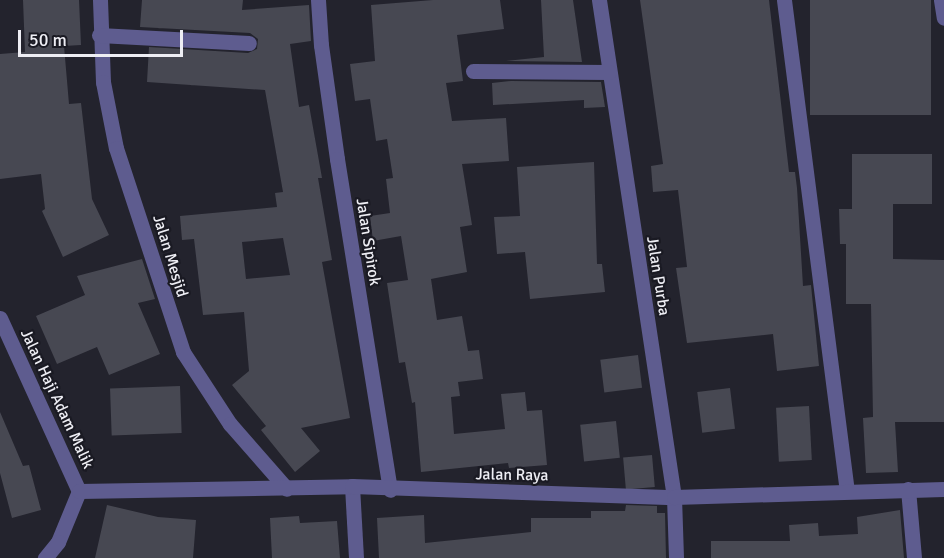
<!DOCTYPE html>
<html>
<head>
<meta charset="utf-8">
<style>
	body { margin:0 }
	#map { position:relative; width:944px; height:558px; overflow:hidden; background:#23232d; font-family:Signika,sans-serif }
	div>[style] { position:absolute }
	[style*='--x'] { left:calc(var(--x)*1px); top:calc(var(--y)*1px); width:calc(var(--w)*1px); rotate:calc(var(--a)*1deg) }
	.building>* { inset:0; background:#474852; transform-origin:0 0 }
	.minor>* { height:15px; margin:-7.5px; padding:0 7.5px; transform-origin:7.5px; border-radius:7.5px; background:#5e5c8f }
	span { translate:-50% -50%; white-space:nowrap; text-align:center; line-height:1.15; -webkit-text-stroke:4.5px #1a1a23; paint-order:stroke }
	.street-label { font-size:16px; color:#eeeef4 }
	.scale { position:absolute; left:18px; top:30px; width:165px; height:27px; box-sizing:border-box; border:3px solid #eeeef4; border-top:0; padding-left:8px; font-size:18px; line-height:21px; white-space:nowrap; color:#eeeef4; -webkit-text-stroke:4px #1a1a23; paint-order:stroke }
</style>
</head>
<body>
<div id="map">
	<div class="building">
		<i style="clip-path:polygon(23px 0,79px 0,81px 45px,64px 46px,69px 104px,81px 103px,92px 199px,109px 235px,63px 257px,42px 211px,45px 209px,41px 174px,0 179px,0 54px,25px 52px)"></i>
		<i style="clip-path:polygon(evenodd,142px 0,243px 0,242px 10px,309px 5px,311px 41px,290px 44px,299px 107px,309px 105px,322px 178px,318px 178px,332px 260px,322px 262px,350px 418px,301px 428px,320px 451px,295px 472px,261px 430px,266px 426px,232px 385px,249px 371px,244px 312px,203px 315px,194px 239px,182px 240px,180px 216px,277px 207px,275px 193px,283px 192px,265px 90px,147px 82px,149px 47px,248px 53px,257px 49px,258px 39px,250px 33px,140px 27px,142px 0,283px 238px,290px 275px,246px 279px,242px 242px,283px 238px)"></i>
		<i style="clip-path:polygon(433px 0,500px 0,504px 29px,457px 35px,463px 81px,446px 83px,452px 121px,506px 118px,509px 161px,462px 164px,472px 225px,460px 227px,467px 272px,431px 279px,437px 320px,462px 316px,468px 351px,479px 350px,483px 379px,458px 382px,460px 396px,451px 397px,454px 434px,505px 429px,501px 394px,525px 392px,527px 411px,542px 410px,547px 465px,509px 468px,508px 463px,421px 472px,415px 402px,412px 403px,405px 362px,399px 363px,387px 283px,408px 280px,401px 236px,373px 241px,370px 216px,390px 213px,386px 179px,393px 178px,387px 139px,376px 141px,370px 99px,355px 101px,350px 64px,375px 61px,371px 5px)"></i>
		<i style="clip-path:polygon(541px 0,573px 0,582px 62px,506px 61px,544px 57px)"></i>
		<i style="clip-path:polygon(640px 0,769px 0,789px 172px,795px 172px,797px 188px,803px 286px,811px 285px,819px 366px,777px 371px,773px 334px,687px 343px,676px 268px,687px 267px,678px 190px,653px 192px,651px 166px,663px 164px)"></i>
		<i style="left:810px;top:0;width:121px;height:115px"></i>
		<i style="clip-path:polygon(511px 81px,601px 82px,605px 107px,584px 108px,584px 100px,493px 105px,492px 83px)"></i>
		<i style="clip-path:polygon(852px 154px,932px 154px,932px 204px,893px 204px,893px 259px,944px 260px,944px 422px,895px 422px,898px 472px,866px 473px,863px 418px,873px 417px,871px 304px,846px 304px,846px 244px,840px 244px,839px 209px,852px 209px)"></i>
		<i style="clip-path:polygon(594px 162px,597px 264px,602px 264px,605px 292px,530px 299px,525px 252px,497px 254px,494px 217px,520px 216px,517px 167px)"></i>
		<i style="clip-path:polygon(142px 259px,155px 299px,138px 303px,160px 354px,109px 375px,97px 347px,57px 364px,36px 316px,85px 295px,77px 276px)"></i>
		<i style="left:638px;top:355px;width:33px;height:38px;rotate:83deg"></i>
		<i style="left:180px;top:386px;width:47px;height:70px;rotate:88deg"></i>
		<i style="left:730px;top:388px;width:41px;height:33px;rotate:83deg"></i>
		<i style="left:809px;top:406px;width:54px;height:33px;rotate:87deg"></i>
		<i style="clip-path:polygon(0 412px,23px 466px,29px 465px,41px 510px,12px 518px,0 473px)"></i>
		<i style="left:616px;top:421px;width:37px;height:36px;rotate:84deg"></i>
		<i style="left:652px;top:455px;width:32px;height:29px;rotate:85deg"></i>
		<i style="clip-path:polygon(107px 505px,158px 517px,196px 520px,193px 558px,95px 558px)"></i>
		<i style="clip-path:polygon(626px 505px,657px 506px,657px 513px,665px 513px,666px 558px,379px 558px,377px 518px,424px 515px,425px 543px,531px 532px,531px 518px,591px 518px,591px 511px,625px 511px)"></i>
		<i style="clip-path:polygon(900px 510px,904px 558px,711px 558px,711px 541px,790px 541px,789px 525px,818px 523px,819px 536px,858px 534px,857px 517px)"></i>
		<i style="clip-path:polygon(299px 516px,300px 523px,337px 521px,340px 558px,272px 558px,270px 518px)"></i>
	</div>
	<div class="minor">
		<i style="--x:100;--y:0;--w:82;--a:87.9"></i>
		<i style="--x:103;--y:82;--w:67;--a:78.9"></i>
		<i style="--x:116;--y:148;--w:215;--a:71.8"></i>
		<i style="--x:183;--y:352;--w:86;--a:56.9"></i>
		<i style="--x:230;--y:424;--w:86;--a:48.8"></i>
		<i style="--x:318;--y:0;--w:45;--a:86.2"></i>
		<i style="--x:321;--y:45;--w:115;--a:82"></i>
		<i style="--x:337;--y:159;--w:335;--a:80.9"></i>
		<i style="--x:599;--y:0;--w:503;--a:81.42"></i>
		<i style="--x:674;--y:497;--w:61;--a:88.1"></i>
		<i style="--x:784;--y:0;--w:494;--a:82.7"></i>
		<i style="--x:941;--y:0;--w:18;--a:81"></i>
		<i style="--x:99;--y:35;--w:150;--a:3.1"></i>
		<i style="--x:473;--y:71;--w:136;--a:0.4"></i>
		<i style="--x:0;--y:318;--w:190;--a:65.5"></i>
		<i style="--x:79;--y:491;--w:55;--a:112.4"></i>
		<i style="--x:58;--y:542;--w:21;--a:129"></i>
		<i style="--x:352;--y:486;--w:72;--a:86.8"></i>
		<i style="--x:908;--y:489;--w:69;--a:85"></i>
		<i style="--x:79;--y:491;--w:273;--a:-1"></i>
		<i style="--x:352;--y:486;--w:322;--a:2"></i>
		<i style="--x:674;--y:497;--w:270;--a:-1.7"></i>
	</div>
	<div class="street-label">
		<span style="left:368px;top:242px;rotate:81deg">Jalan Sipirok</span>
		<span style="left:170px;top:256px;rotate:73deg">Jalan Mesjid</span>
		<span style="left:658px;top:276px;rotate:81deg">Jalan Purba</span>
		<span style="left:57px;top:399px;rotate:65deg">Jalan Haji Adam Malik</span>
		<span style="left:512px;top:475px;rotate:1deg">Jalan Raya</span>
	</div>
	<div class="scale">50 m</div>
</div>
</body>
</html>
